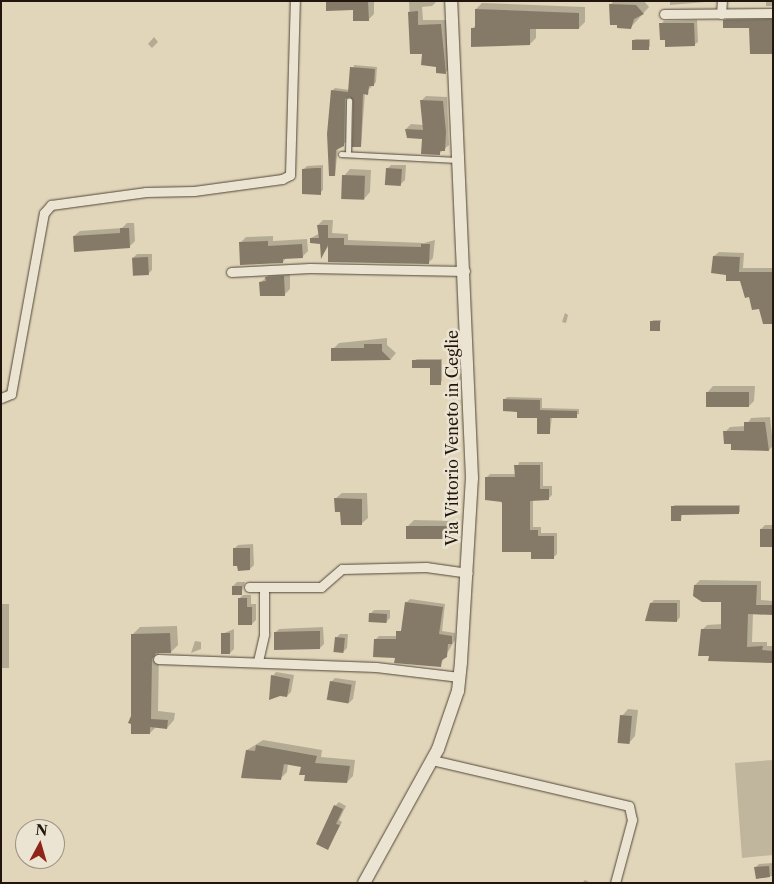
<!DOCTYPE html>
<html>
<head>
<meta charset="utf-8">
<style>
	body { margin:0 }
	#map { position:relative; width:774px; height:884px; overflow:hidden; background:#e1d6ba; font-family:"Libre Caslon Text",serif }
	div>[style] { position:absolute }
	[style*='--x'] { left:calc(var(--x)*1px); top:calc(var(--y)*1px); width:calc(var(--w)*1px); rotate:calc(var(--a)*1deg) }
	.green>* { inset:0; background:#c0b59d }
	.shadow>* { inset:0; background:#0003; transform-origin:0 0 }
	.building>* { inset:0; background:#857a67; transform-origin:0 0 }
	.roads { filter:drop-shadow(0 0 1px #514638) drop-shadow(0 0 1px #514638) }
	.service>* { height:4.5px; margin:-2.25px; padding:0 2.25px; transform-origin:2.25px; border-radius:2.25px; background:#ece4d2 }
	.minor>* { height:9px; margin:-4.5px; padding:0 4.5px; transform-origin:4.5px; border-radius:4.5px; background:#ece4d2 }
	.secondary>* { height:12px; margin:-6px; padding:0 6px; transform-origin:6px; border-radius:6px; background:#ece4d2 }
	span { translate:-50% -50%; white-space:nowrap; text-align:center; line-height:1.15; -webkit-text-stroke:5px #ece4d2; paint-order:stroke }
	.street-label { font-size:16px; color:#21160d }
	.frame { position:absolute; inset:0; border:2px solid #21160d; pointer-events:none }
	.north { position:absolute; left:15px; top:819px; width:50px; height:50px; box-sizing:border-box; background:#ece4d2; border:1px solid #9b9283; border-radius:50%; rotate:6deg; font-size:14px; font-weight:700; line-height:20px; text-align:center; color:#21160d }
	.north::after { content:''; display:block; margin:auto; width:18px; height:22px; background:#8f2418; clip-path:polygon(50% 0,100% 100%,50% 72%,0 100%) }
</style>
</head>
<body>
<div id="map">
	<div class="green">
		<i style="clip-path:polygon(773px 760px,773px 855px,742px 858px,735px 763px)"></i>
	</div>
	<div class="shadow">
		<i style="clip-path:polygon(328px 1px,374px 1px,374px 14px,369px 19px,354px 9px)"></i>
		<i style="clip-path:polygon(409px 1px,437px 1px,432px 6px,422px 7px,423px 20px,446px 20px,451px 68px,446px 72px,424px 52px,411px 52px)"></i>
		<i style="clip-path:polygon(614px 1px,644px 1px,649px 7px,631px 27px,610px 5px)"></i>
		<i style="clip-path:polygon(670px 1px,717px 1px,670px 5px)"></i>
		<i style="left:766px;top:1px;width:7px;height:5px"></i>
		<i style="clip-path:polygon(482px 3px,585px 7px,585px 22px,579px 28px,536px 28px,536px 38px,530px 44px,472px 29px,476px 25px,476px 9px)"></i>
		<i style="clip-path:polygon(773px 11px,773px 53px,750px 26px,725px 20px,731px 14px)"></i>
		<i style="clip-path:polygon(697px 20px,698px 42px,694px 45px,666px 39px,661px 24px,664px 21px)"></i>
		<i style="clip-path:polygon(154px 37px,158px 42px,152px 48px,148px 44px)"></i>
		<i style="clip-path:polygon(635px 39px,650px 39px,650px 47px,633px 41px)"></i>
		<i style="clip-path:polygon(354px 65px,377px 67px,376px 82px,365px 93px,361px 146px,354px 100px,347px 97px,346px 142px,338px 148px,335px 175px,332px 91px,335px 88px,350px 90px)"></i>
		<i style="clip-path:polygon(426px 96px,447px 97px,449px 145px,440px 153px,423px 138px,406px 129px,411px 124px,423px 125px,421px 101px)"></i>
		<i style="clip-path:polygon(323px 165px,323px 190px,320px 193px,303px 170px,307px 166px)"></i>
		<i style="clip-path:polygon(391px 165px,406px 165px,405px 180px,401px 184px,387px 169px)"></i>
		<i style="clip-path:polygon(350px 169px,371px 170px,370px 192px,364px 199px,344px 176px)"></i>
		<i style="clip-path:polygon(323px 220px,333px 220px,332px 233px,348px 234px,348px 240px,424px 243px,435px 240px,433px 258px,428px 263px,329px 261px,328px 247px,322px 256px,321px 243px,311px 238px,320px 233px,318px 225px)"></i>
		<i style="clip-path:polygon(127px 223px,134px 223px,135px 241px,129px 247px,74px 236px,80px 231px,122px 228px)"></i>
		<i style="clip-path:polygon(273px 236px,273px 241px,307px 239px,308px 251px,302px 257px,287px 257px,283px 262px,240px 243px,246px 237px)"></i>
		<i style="clip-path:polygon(719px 252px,744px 253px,743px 268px,773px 268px,773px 323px,741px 280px,727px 273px,714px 256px)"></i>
		<i style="clip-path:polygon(137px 254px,152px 254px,152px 270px,148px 274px,133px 258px)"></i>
		<i style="clip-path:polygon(290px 270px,290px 289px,284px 295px,261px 282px,273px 271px)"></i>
		<i style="clip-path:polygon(565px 313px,568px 315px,566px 323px,562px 322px)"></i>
		<i style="clip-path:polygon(653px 320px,661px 320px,659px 330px,652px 322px)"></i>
		<i style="clip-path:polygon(387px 338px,387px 345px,396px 353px,391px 359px,333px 360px,333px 349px,339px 343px)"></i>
		<i style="clip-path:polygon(415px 359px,442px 359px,442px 382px,431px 367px)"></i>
		<i style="clip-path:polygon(713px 386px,755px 386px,754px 401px,748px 407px,707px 393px)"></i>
		<i style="clip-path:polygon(507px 397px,542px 398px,542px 408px,579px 409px,579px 414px,552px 417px,550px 432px,538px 417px,519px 411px,504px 400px)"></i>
		<i style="clip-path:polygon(770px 417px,773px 446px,769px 450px,732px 442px,725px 432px,730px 427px,746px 426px,751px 418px)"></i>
		<i style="clip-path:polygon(519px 462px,543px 462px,543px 486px,552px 486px,552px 495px,548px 499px,533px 500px,533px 527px,541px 527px,541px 533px,557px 533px,557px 554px,553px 558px,532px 551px,486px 478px,490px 474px,516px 474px)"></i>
		<i style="clip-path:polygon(342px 493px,367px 493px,368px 518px,361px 524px,342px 511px,335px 499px)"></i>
		<i style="clip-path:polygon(674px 505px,740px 505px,740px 512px,682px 514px,681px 520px)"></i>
		<i style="clip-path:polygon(414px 520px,458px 521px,458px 530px,452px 537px,407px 527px)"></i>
		<i style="clip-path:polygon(765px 525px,773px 525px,773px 546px,761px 529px)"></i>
		<i style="clip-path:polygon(253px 544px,254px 565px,250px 569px,238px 564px,234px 549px,238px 545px)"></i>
		<i style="clip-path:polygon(700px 580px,761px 581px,761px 600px,773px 601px,773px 614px,753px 613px,752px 642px,767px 642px,767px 646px,773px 646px,773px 662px,710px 655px,702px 630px,707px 625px,723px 624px,723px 601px,695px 585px)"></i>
		<i style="clip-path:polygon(237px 582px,245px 582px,241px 594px,233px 586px)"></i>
		<i style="clip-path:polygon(243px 595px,251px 595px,251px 604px,256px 604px,256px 620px,252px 624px,239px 599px)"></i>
		<i style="clip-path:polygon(410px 599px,445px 604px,442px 631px,455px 633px,455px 640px,440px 665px,396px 657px,375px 640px,379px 636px,397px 636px,403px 628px,406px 603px)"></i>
		<i style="clip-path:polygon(654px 600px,680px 600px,680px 617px,677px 621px,651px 603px)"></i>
		<i style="left:1px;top:604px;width:8px;height:64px"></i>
		<i style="clip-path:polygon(374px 610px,390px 610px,390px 618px,386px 622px,370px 614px)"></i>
		<i style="clip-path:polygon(177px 626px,178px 645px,171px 652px,159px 652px,158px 711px,175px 713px,174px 720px,167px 728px,157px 726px,150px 733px,132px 717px,133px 634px,140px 627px)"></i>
		<i style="clip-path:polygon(323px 627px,324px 644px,320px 648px,275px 633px,279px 629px)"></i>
		<i style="clip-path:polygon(234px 629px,234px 649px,230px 653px,222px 634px)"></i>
		<i style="clip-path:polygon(340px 634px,348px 634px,347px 648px,343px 652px,336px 638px)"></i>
		<i style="clip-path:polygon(195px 641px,201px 642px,201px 649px,191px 653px)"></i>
		<i style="clip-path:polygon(276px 672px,294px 675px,291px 692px,287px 696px,273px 676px)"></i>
		<i style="clip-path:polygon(335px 678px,356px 681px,353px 699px,349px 703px,331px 682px)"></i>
		<i style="clip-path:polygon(628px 709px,638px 710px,635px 736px,629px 743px,622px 716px)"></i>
		<i style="clip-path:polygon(263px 740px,322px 750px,321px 757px,355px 760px,353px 776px,347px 782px,307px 774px,302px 766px,288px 763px,287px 772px,280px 779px,242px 777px,247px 750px)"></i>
		<i style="clip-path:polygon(339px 802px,346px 806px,339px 820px,342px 822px,328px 848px,335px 806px)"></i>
		<i style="clip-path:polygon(773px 863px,773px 876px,757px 877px,756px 867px,759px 864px)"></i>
		<i style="clip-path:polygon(585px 880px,591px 883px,582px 883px)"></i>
	</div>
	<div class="building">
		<i style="clip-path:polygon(326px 1px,368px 1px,369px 21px,353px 21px,353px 10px,326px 11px)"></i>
		<i style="clip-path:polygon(609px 4px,636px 5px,644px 14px,634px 19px,631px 29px,617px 28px,617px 25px,610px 25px)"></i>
		<i style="clip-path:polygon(475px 9px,579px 13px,579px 29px,530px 29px,530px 45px,471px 47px,471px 28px,475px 28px)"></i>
		<i style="clip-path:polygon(418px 11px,418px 25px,441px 24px,446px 74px,436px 73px,436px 67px,421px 65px,422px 54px,410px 54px,408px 12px)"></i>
		<i style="clip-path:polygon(773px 19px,773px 54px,750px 54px,749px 28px,723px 28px,723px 20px)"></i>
		<i style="clip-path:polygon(659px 23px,694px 23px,695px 46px,665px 47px,665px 40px,660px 40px)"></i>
		<i style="left:632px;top:40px;width:17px;height:10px"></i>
		<i style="clip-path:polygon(350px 67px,375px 69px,374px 86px,369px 86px,368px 95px,363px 94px,361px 147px,352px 147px,353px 101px,350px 97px,345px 99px,344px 146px,336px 150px,335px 176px,329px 176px,327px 134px,331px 90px,348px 92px)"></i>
		<i style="clip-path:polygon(420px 100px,443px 101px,446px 132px,445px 151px,440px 151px,440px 155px,421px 154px,422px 139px,407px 138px,405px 129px,423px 130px)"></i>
		<i style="clip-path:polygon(316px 168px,321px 168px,321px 195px,302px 194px,302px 169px)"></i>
		<i style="left:386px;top:168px;width:16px;height:17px;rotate:4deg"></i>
		<i style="left:342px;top:175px;width:23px;height:24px;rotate:2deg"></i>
		<i style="clip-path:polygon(317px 225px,328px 225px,328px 238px,344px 238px,344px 245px,421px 247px,421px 244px,430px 244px,429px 264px,328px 262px,328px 245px,321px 259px,320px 244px,310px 243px,310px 238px,319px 238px)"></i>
		<i style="clip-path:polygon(120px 228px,129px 228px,130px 248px,74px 252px,73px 236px,120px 233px)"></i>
		<i style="clip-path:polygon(268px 241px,268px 246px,302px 244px,303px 258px,283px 259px,283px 263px,240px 265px,239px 242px)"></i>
		<i style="clip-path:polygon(713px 256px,740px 257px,739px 272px,773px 272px,773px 324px,763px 324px,759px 309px,752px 310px,749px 297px,745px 298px,740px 281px,726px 281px,726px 275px,711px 273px)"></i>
		<i style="left:148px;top:257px;width:18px;height:16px;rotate:87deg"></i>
		<i style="clip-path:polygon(284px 276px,285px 296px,260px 296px,259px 282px,266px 281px,265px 277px)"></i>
		<i style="left:650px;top:321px;width:10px;height:10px"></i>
		<i style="clip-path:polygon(364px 344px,382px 344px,382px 351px,391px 360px,331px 361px,331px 348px,364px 348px)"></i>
		<i style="clip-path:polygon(412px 360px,441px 360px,441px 385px,430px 385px,430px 368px,412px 368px)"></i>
		<i style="left:706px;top:392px;width:43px;height:15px"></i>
		<i style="clip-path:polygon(503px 399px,540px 400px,540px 410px,577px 411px,577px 418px,550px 418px,550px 434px,537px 434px,537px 418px,517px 418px,517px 412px,503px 411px)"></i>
		<i style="clip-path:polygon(744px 422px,765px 422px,769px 451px,731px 450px,731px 444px,724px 444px,723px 431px,744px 431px)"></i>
		<i style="clip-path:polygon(514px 465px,540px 465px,540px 489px,549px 489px,549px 500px,530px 501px,530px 530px,538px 530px,538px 536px,554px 536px,554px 559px,531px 559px,531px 552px,502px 552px,502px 502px,485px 500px,485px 477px,515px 477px)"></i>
		<i style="clip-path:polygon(334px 498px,362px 499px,362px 525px,341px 525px,340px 512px,335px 512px)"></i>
		<i style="clip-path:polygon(671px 506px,739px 506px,739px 514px,681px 515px,681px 521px,671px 521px)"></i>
		<i style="left:406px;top:526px;width:46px;height:13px"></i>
		<i style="left:760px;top:529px;width:13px;height:18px"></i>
		<i style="clip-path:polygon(233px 548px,250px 548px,250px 570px,238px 571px,237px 566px,233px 566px)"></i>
		<i style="clip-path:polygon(694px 585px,757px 585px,756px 605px,773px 605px,773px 615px,748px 614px,747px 647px,763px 646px,762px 650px,773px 651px,773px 663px,708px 661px,709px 656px,698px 656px,701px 629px,721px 629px,721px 602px,702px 602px,693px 596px)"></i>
		<i style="left:232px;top:586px;width:10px;height:9px"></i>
		<i style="clip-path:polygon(238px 598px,247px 598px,247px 607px,252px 607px,252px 625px,238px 625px)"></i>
		<i style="clip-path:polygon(405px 602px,443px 607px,439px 634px,452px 636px,452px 644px,448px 644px,447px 657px,442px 660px,441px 667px,394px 663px,395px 658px,373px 657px,374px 639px,396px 639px,396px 631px,401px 631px)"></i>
		<i style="clip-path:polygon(650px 603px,677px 603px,677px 622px,645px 621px)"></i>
		<i style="left:369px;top:613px;width:18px;height:9px;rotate:3deg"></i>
		<i style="clip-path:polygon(313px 631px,320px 631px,320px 649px,274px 650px,274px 632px)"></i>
		<i style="clip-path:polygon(170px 633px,171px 653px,156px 653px,152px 659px,151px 719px,168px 720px,167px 729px,150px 727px,150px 734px,131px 734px,131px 724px,128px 723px,131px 716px,131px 634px)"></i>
		<i style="left:221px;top:633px;width:9px;height:21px"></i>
		<i style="left:335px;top:637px;width:10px;height:15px;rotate:6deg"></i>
		<i style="clip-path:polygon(271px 675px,290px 679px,287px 697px,280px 696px,269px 700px)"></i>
		<i style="left:330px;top:681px;width:22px;height:19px;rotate:10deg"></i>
		<i style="left:620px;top:715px;width:12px;height:28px;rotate:5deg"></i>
		<i style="clip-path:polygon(256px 745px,317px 756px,315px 763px,350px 766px,347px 783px,304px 781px,305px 775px,299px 775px,301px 767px,284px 764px,281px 780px,241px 778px,246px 750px,255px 751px)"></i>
		<i style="clip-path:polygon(334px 805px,343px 809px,336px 824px,340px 825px,328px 850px,316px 844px)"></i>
		<i style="clip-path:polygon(769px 866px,770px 877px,756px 879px,754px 867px)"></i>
	</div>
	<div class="roads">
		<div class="service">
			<i style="--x:341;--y:154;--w:116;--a:3"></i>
			<i style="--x:348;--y:154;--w:53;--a:-88.9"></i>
		</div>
		<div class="minor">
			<i style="--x:664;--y:14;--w:109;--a:-0.5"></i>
			<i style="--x:721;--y:14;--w:13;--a:-86"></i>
			<i style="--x:231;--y:272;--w:79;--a:-2.9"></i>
			<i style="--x:310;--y:268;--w:155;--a:1.1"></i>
			<i style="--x:1;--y:398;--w:11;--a:-22"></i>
			<i style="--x:11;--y:394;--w:184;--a:-79.7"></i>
			<i style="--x:44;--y:213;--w:11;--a:-49"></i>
			<i style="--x:51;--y:205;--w:96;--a:-7.8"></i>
			<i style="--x:146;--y:192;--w:48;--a:-1.2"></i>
			<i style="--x:194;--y:191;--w:89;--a:-7.8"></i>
			<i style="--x:282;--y:179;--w:9;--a:-27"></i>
			<i style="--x:290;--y:175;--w:174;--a:-88.4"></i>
			<i style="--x:249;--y:587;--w:72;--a:0"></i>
			<i style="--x:321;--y:587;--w:28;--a:-41"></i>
			<i style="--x:342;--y:569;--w:84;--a:-1.4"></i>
			<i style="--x:426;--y:567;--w:42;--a:8.1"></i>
			<i style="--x:158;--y:659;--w:218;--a:2.1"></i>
			<i style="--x:376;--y:667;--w:84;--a:6.9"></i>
			<i style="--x:258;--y:661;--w:28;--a:-77"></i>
			<i style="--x:264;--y:634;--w:46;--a:-90"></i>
			<i style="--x:432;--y:760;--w:202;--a:13.1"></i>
			<i style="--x:629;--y:806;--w:14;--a:78"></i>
			<i style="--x:632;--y:820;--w:65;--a:105.1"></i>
		</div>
		<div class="secondary">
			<i style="--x:364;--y:883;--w:153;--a:-61.1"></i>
			<i style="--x:438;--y:749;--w:61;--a:-71"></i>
			<i style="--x:458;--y:691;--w:29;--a:-84"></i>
			<i style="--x:461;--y:662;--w:184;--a:-86.6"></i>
			<i style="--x:472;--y:478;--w:477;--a:-92.5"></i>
		</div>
	</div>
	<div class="street-label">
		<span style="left:452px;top:438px;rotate:-90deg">Via Vittorio Veneto in Ceglie</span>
	</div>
	<div class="frame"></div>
	<div class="north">N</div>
</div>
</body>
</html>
